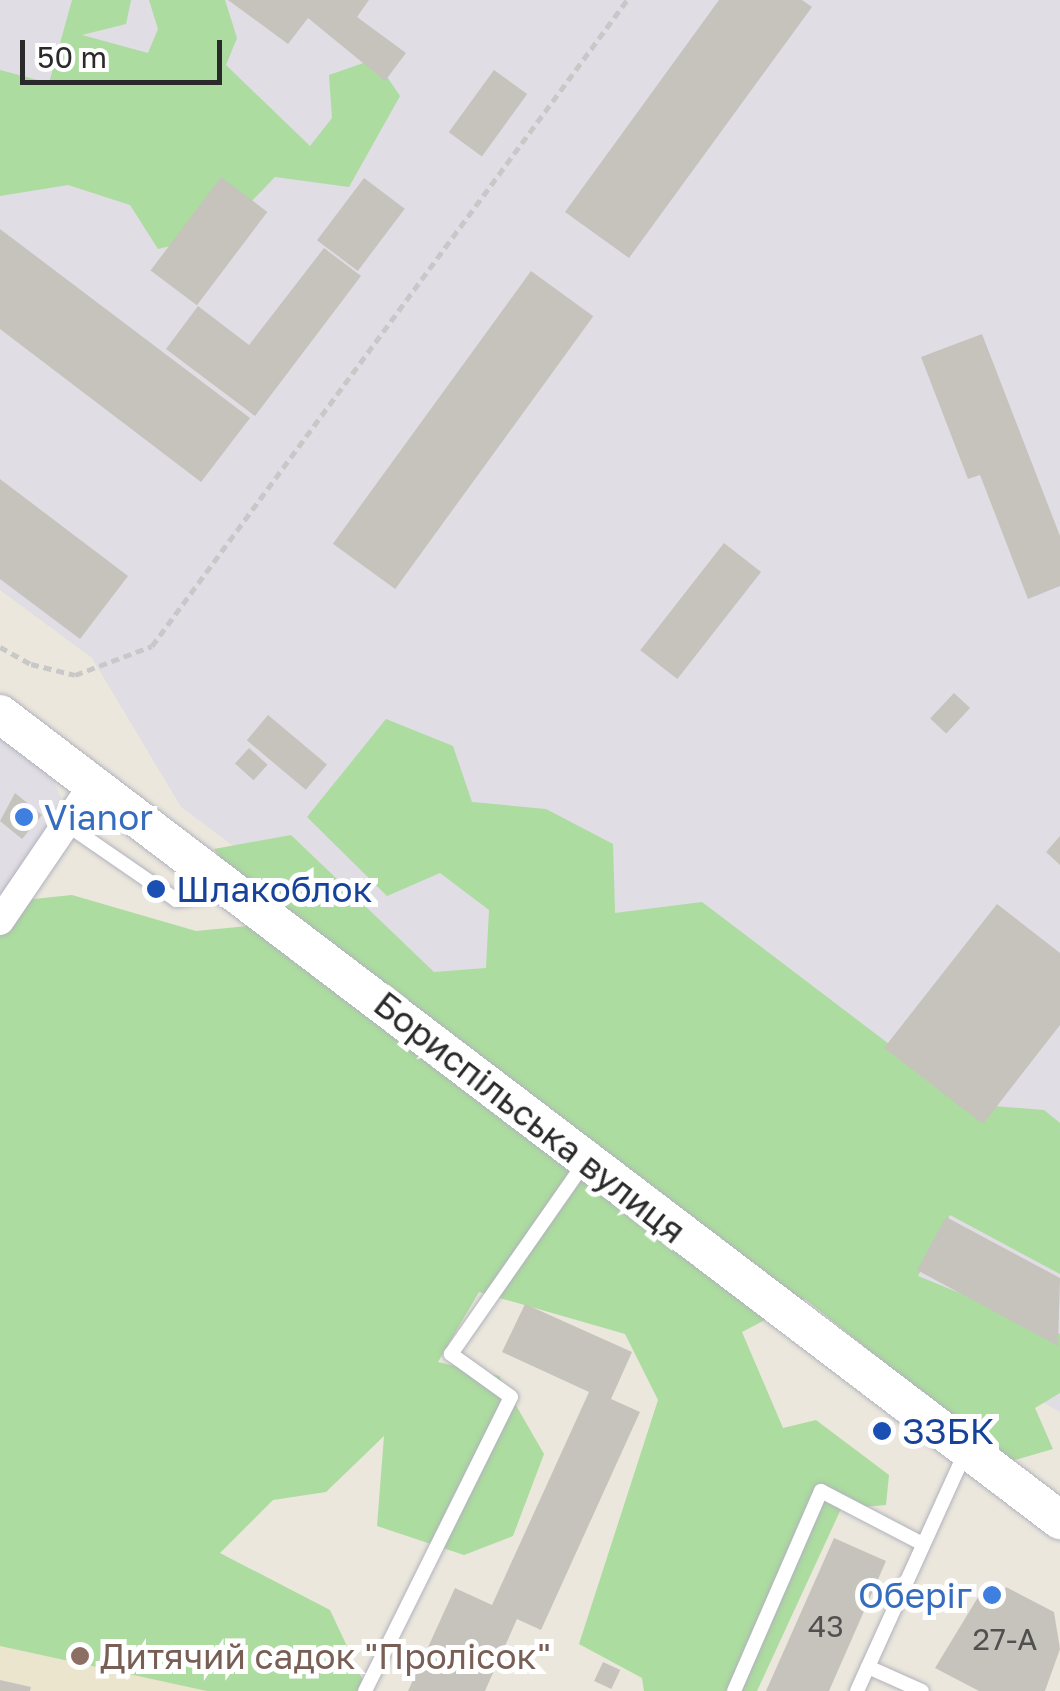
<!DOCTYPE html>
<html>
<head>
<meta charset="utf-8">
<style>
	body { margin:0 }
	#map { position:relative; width:1060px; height:1691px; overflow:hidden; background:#ebe7dd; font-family:"Golos Text",sans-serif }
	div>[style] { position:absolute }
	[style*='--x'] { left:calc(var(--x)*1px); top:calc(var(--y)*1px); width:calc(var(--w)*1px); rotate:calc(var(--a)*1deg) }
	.industrial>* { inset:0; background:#e0dde4 }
	.education>* { inset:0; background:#ebe5ce }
	.green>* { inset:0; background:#acdc9f }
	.building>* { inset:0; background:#c6c3bd; transform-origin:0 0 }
	.path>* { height:5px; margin-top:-2.5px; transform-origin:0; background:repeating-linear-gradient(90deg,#c8c8c8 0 8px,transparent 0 13px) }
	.roads { filter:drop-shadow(0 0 2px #b1b2bc) drop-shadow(0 0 2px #b1b2bc) }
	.lane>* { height:14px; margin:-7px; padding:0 7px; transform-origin:7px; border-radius:7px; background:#fff }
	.street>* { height:28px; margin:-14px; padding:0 14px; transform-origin:14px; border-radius:14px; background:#fff }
	.secondary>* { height:38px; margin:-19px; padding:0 19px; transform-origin:19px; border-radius:19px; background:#fff }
	.dots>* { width:28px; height:28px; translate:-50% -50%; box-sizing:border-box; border:5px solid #fff; border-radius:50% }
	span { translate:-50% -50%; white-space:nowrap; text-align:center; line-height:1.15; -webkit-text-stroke:10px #fff; paint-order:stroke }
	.number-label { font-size:30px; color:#51504f }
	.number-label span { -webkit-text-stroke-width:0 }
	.shop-label { font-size:35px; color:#366cbe }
	.left { translate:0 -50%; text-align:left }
	.right { translate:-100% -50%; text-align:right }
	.transit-label { font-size:35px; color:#164399 }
	.street-label { font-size:35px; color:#2a2a2a }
	.education-label { font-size:35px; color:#785e54 }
	.scale { position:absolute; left:20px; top:40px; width:202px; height:45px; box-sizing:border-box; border:5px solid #2a2a2a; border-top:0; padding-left:12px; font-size:30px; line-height:35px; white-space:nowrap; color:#2a2a2a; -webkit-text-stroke:8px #fff; paint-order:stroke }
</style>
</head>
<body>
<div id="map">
	<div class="industrial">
		<i style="clip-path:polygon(0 0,1060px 0,1060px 1412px,785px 1255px,181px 807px,92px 658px,0 590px)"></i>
		<i style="clip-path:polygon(0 734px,50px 773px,61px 798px,55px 821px,0 902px)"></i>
	</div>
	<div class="education">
		<i style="clip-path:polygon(0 1620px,319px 1691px,0 1691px)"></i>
	</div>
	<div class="green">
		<i style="clip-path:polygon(72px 0,131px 0,126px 24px,82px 35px,148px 53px,158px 29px,149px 0,225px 0,237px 38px,226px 65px,310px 146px,332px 118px,329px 75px,375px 59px,400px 96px,349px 187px,275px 177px,248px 205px,191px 241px,158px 249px,130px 205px,68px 185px,0 196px,0 70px,49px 83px)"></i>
		<i style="clip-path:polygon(386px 719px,453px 746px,472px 802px,546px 809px,613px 844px,615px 913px,702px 902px,968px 1104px,1044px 1110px,1060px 1123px,1060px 1274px,950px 1215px,918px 1276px,1060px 1334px,1060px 1393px,1035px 1408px,1053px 1449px,1008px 1462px,805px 1299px,742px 1332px,783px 1428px,816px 1420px,889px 1475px,886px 1505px,841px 1509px,757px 1691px,644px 1691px,642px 1678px,579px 1644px,658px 1400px,625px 1334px,479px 1292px,438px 1362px,499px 1376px,544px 1454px,513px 1536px,464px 1555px,377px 1526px,384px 1436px,326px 1492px,273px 1500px,220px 1553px,330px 1610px,368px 1691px,207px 1691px,0 1646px,0 936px,24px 900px,72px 895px,196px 931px,269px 924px,214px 849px,291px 835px,434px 972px,486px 968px,489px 910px,440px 873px,387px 896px,307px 817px)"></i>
	</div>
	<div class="building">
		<i style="clip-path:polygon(228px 0,369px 0,357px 17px,406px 53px,385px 81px,308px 18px,288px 44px)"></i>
		<i style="clip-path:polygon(719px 0,802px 0,812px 7px,629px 258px,565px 212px)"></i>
		<i style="left:494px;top:70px;width:41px;height:77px;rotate:36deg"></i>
		<i style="left:221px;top:177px;width:58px;height:117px;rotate:37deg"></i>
		<i style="left:364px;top:178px;width:51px;height:78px;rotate:37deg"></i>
		<i style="clip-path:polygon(0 229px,250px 418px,201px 482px,0 329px)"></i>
		<i style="clip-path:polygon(324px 248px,361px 276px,255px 416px,166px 349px,198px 306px,249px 345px)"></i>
		<i style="left:531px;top:271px;width:77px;height:337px;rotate:36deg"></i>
		<i style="clip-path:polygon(982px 334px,1060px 536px,1060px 586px,1028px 599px,980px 475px,968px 479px,921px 357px)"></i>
		<i style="clip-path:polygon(0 479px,128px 576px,80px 639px,0 579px)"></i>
		<i style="left:724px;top:543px;width:47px;height:136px;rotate:38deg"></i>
		<i style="left:954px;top:693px;width:22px;height:35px;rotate:43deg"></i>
		<i style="left:268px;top:715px;width:77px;height:33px;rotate:40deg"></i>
		<i style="left:249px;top:748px;width:25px;height:21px;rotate:42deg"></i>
		<i style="clip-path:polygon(15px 793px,42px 815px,22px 839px,0 821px)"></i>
		<i style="clip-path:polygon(1060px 836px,1060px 865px,1046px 852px)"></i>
		<i style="clip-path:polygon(997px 904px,1060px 953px,1060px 1025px,983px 1124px,884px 1048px)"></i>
		<i style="clip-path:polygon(946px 1217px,1060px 1278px,1058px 1346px,917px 1270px)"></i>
		<i style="clip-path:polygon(525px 1304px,632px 1352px,611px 1399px,640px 1412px,541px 1630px,517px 1619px,485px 1691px,408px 1691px,455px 1588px,492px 1605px,589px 1392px,502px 1352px)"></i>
		<i style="clip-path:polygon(834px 1538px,886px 1561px,829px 1691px,766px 1691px)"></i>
		<i style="clip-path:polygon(986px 1584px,1003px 1593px,1006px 1587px,1054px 1612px,1060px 1649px,1045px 1691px,979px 1691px,935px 1668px)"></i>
		<i style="left:603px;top:1662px;width:19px;height:21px;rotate:25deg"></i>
		<i style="clip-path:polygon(0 1680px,31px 1687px,30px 1691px,0 1691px)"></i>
	</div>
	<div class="path">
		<i style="--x:0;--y:647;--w:35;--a:29"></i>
		<i style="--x:31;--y:664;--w:45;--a:14"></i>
		<i style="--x:75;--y:675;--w:82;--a:-20.6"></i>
		<i style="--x:152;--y:646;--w:802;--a:-53.67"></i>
	</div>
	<div class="roads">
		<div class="lane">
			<i style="--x:66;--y:824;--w:134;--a:34.6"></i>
			<i style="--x:176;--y:900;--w:51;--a:-6.7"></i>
			<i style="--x:868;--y:1667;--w:59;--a:24"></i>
			<i style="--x:365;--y:1691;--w:328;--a:-63.6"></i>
			<i style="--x:511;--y:1397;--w:74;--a:-144.4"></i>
			<i style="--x:451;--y:1354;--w:233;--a:-55.1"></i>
			<i style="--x:734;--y:1691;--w:218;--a:-66.5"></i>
			<i style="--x:821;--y:1491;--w:115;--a:27.5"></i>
			<i style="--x:857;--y:1691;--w:261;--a:-65.6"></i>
		</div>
		<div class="street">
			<i style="--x:0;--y:921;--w:162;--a:-55.8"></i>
		</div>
		<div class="secondary">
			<i style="--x:0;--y:714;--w:1332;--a:37.25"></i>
		</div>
	</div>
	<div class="dots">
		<i style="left:24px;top:817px;background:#3f7fe0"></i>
		<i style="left:156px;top:889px;background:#1a4fb4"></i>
		<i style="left:882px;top:1431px;background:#1a4fb4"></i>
		<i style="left:992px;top:1595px;background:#3f7fe0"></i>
		<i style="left:80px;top:1656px;background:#8d6e63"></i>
	</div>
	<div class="number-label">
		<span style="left:826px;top:1626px">43</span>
		<span style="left:1005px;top:1639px">27-А</span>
	</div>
	<div class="shop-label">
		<span class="left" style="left:44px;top:817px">Vianor</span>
		<span class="right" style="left:972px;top:1595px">Оберіг</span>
	</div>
	<div class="transit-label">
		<span class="left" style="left:176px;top:889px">Шлакоблок</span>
		<span class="left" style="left:902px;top:1431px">ЗЗБК</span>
	</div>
	<div class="street-label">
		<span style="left:530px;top:1117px;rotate:38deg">Бориспільська вулиця</span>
	</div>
	<div class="education-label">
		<span class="left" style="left:100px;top:1656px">Дитячий садок "Пролісок"</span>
	</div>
	<div class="scale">50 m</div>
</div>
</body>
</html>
